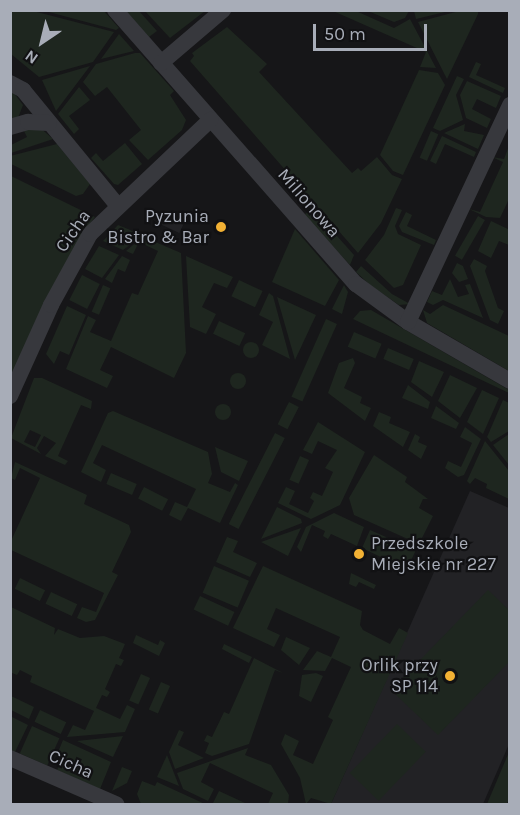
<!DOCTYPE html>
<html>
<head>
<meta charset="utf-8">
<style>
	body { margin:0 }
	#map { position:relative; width:520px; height:815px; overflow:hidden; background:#161618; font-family:Karla,sans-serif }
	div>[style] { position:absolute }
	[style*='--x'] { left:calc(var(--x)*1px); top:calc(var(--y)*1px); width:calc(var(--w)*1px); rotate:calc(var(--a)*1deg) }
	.built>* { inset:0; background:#222225; transform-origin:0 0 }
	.green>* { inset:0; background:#1e261f; transform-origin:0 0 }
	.round { border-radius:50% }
	.street>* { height:16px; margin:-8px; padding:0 8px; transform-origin:8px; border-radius:8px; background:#37383d }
	.dots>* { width:16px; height:16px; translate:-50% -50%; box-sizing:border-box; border:3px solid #111113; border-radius:50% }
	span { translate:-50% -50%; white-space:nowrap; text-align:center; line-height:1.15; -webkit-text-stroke:4.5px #111113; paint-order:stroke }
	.street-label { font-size:18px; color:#a8adb8 }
	.poi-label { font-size:18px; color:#a8adb8 }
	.right { translate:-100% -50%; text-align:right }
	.left { translate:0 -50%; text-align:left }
	.frame { position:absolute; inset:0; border:12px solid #a8adb8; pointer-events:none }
	.north { position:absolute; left:12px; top:12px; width:60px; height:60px; -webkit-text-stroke:4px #111113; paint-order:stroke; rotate:215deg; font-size:16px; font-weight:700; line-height:24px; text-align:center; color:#a8adb8 }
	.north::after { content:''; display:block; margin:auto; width:21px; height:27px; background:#a8adb8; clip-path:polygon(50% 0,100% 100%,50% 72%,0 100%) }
	.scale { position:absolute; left:313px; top:24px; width:114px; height:27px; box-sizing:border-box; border:3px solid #a8adb8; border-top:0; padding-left:8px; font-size:18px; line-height:21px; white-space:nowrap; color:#a8adb8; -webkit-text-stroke:4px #111113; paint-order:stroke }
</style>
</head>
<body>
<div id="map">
	<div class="built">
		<i style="left:160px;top:213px;width:26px;height:10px;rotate:25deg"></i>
		<i style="clip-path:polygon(470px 491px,509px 508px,509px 744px,483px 804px,331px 804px)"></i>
	</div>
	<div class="green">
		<i style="clip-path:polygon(463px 10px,478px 11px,478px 14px,447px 79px,418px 22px)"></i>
		<i style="clip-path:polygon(10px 11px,33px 11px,114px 32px,93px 62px,39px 77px,11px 54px)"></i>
		<i style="clip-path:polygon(45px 11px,104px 11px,119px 28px,116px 30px)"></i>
		<i style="clip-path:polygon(126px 11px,139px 11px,157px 31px,149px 37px)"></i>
		<i style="clip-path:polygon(145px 11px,205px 11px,170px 38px)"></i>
		<i style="clip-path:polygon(333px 11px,356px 11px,394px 28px,410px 19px,436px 68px,420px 67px,426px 52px)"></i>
		<i style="clip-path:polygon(368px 11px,409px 11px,405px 18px,394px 22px)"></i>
		<i style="clip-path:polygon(414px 11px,414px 10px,449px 11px,416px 19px)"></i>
		<i style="clip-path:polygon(227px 27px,267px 64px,259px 72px,352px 173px,358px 168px,361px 171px,377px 157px,392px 175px,402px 179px,381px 223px,358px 253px,190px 61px,194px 56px,192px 53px)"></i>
		<i style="clip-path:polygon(119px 34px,134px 51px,101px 59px)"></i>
		<i style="clip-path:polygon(135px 53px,140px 53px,174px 91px,170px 95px,186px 120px,182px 130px,148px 160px,129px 140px,141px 130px,107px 87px,95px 96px,83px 82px,96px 64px)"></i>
		<i style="clip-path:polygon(476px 62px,481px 64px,476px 75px,505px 88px,503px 93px,469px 77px)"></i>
		<i style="clip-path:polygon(90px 66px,56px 111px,42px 80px)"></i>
		<i style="clip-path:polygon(419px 70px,438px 73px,445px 85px,403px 175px,393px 171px,380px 155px)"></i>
		<i style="clip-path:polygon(457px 76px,464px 79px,456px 95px,463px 120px,440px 131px,433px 128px)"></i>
		<i style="clip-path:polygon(467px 81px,501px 96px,496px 108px,477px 99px,472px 109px,491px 119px,487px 128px,466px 118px,460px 95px)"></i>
		<i style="clip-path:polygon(79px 87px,90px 100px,69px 116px,79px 129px,74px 134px,58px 114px)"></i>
		<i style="clip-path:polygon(11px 89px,23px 105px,18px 118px,11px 123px)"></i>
		<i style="clip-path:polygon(465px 124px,464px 131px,484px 135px,478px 149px,444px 133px)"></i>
		<i style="clip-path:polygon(38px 126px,53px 139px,11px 153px,11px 145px,27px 137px,23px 129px)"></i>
		<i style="left:431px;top:131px;width:8px;height:29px;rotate:23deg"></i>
		<i style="clip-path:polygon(442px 136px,476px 152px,474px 157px,445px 144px,436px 164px,430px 161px)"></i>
		<i style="clip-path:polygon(125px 143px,142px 164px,118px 185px,114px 184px,91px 158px,96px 153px,103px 161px)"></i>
		<i style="clip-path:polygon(57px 144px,90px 184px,83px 194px,76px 196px,11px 164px,10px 156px)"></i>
		<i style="clip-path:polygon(509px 146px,509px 199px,500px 218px,486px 217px,469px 209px,480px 212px,503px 162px,492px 157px,504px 159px)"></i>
		<i style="clip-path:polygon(11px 176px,95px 217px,81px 235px,11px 380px)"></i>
		<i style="clip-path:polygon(312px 208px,354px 255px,350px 265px,304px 215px)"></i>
		<i style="clip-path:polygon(396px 208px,402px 210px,395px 226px,398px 234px,421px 245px,403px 285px,394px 288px,365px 260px,384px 235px)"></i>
		<i style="clip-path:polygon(406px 212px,412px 215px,407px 226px,436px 240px,434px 245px,402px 232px,399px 226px)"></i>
		<i style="left:478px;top:216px;width:8px;height:46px;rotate:30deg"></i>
		<i style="clip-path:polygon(491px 221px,510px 230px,509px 245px,499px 241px,491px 258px,478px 251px)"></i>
		<i style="clip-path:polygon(118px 225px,128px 229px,142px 236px,123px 250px,103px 241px)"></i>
		<i style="clip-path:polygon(295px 229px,339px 280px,325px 306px,272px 282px)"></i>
		<i style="clip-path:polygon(146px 238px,181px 253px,186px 353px,174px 378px,111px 347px,100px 370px,113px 376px,107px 388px,66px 369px,88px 316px,96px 320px,90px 332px,111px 341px,132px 293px,138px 295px,158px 251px,139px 242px,133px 254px,126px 251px,133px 245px)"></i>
		<i style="clip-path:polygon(99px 246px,119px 255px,102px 278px,85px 269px)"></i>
		<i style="clip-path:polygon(122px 256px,130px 260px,125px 272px,118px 269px,112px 283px,105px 279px)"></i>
		<i style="clip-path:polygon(186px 256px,233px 277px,227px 288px,214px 283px,202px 307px,216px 314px,206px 334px,190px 327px)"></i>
		<i style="clip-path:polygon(474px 259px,487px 266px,485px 271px,498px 308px,504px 311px,498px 324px,490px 320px,470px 266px)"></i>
		<i style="clip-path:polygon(457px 263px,463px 266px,468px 279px,459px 282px,452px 273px)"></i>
		<i style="clip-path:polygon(361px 266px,392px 294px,410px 304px,399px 305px,370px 285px,356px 272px)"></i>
		<i style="left:82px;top:275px;width:20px;height:28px;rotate:27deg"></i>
		<i style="clip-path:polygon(450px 279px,458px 297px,469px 294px,465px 285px,470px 284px,483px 318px,443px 300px,433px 305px,427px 302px,432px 291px,442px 295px)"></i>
		<i style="left:239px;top:280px;width:26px;height:18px;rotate:25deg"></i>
		<i style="left:103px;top:285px;width:8px;height:29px;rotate:23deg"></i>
		<i style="clip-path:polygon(344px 285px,348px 292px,342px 314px,332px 309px)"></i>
		<i style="clip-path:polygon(269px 293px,273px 296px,290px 359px,262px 345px,273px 322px,259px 315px)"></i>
		<i style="clip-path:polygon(277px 297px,316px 315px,295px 360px)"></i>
		<i style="clip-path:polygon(443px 305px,509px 336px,509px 371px,427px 323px,423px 310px,430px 314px)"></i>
		<i style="clip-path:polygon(67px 306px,86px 315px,69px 355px,60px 351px,54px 364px,46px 354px)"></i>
		<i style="clip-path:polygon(371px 310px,509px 390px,509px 393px,353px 319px,360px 311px)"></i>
		<i style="left:326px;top:319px;width:12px;height:85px;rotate:24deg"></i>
		<i style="left:219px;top:321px;width:29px;height:14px;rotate:25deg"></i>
		<i style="left:354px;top:332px;width:30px;height:16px;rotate:23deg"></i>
		<i class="round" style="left:243px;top:342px;width:16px;height:16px"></i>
		<i style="left:388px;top:348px;width:28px;height:12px;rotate:23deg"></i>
		<i style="clip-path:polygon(353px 358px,355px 363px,344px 388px,362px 397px,360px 403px,371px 408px,365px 421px,328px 393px,339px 363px)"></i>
		<i style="clip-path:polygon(419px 361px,444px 372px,432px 397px,411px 382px)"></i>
		<i class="round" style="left:230px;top:373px;width:16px;height:16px"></i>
		<i style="clip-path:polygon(450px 375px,477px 388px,460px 418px,438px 401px)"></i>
		<i style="clip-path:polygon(evenodd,34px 378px,42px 378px,92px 401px,91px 409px,81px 405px,58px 456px,68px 461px,65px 465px,45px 456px,56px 443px,44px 436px,37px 448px,41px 454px,11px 438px,34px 378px,30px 430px,41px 435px,35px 447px,24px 442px,30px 430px)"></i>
		<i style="clip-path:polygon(408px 385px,430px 402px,428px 409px,402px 398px)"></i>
		<i style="clip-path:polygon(482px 390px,499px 398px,483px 434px,467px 422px)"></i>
		<i style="clip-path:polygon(503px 400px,509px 403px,509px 431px,491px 442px,487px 437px)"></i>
		<i style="left:289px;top:402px;width:11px;height:25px;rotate:27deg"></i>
		<i class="round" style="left:215px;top:404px;width:16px;height:16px"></i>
		<i style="clip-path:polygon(436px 406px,459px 423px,456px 429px,431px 418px)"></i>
		<i style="clip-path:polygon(113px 411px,208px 452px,212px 474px,208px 483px,230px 492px,235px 483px,238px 485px,220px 523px,188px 508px,181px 521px,169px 515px,175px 502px,187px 507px,196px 489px,102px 445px,93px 463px,106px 470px,101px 482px,81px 472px,108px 413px)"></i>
		<i style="clip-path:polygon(379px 412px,391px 417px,389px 423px,410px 432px,403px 447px,373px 426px)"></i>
		<i style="clip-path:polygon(318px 422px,365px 452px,340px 505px,311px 519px,278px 503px,286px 487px,295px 491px,289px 504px,308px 513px,314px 501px,310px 498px,313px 492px,322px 496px,333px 472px,325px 468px,337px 450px,318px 441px,312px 454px,303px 450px)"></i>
		<i style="clip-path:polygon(465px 427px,481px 439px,464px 475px,458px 477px,445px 468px,448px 461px,461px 467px,472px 443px,460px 437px)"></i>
		<i style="left:275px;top:433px;width:11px;height:102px;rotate:27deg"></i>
		<i style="clip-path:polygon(415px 434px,420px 437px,418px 442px,427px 446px,421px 459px,408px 450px)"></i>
		<i style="clip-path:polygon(509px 434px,509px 465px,493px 445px)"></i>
		<i style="clip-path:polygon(485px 441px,509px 471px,509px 499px,486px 488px,487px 484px,475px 478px,470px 484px,467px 481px)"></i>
		<i style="clip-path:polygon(215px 447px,248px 461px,239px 481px,221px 472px)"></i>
		<i style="clip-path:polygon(374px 455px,407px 477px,405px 482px,428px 499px,423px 499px,419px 508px,433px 516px,419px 544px,354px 515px,349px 498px)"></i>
		<i style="left:300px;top:456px;width:10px;height:26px;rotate:24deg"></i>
		<i style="clip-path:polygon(15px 462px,87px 495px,84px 504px,129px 525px,131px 532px,112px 572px,118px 575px,95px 620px,86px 622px,77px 618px,82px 607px,96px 612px,104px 593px,11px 550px,11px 541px,40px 478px,20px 468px,15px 480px,11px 478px)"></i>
		<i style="left:111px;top:473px;width:28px;height:12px;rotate:23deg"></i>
		<i style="left:144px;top:487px;width:27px;height:13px;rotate:27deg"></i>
		<i style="clip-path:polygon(277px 507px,301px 519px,302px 523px,261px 539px)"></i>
		<i style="clip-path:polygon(334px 513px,364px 527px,357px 546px,331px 534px,328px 539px,323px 536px,325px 531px,312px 525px,301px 552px,297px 547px,306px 527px)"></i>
		<i style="clip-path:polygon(301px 528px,288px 556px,261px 542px)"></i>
		<i style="clip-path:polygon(370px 530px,416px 550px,407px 569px,394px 563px,391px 568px,385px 566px,387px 560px,362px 548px)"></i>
		<i style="clip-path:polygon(227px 537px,238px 541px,233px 552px,257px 563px,250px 577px,216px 562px)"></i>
		<i style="left:214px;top:566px;width:38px;height:29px;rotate:23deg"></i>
		<i style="clip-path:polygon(263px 566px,362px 611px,360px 625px,363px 630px,390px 644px,399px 628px,408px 633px,331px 804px,311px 798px,306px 804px,300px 778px,281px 744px,285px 734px,299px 741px,293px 755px,313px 764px,333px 720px,328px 717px,351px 667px,332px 658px,325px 671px,303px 670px,317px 651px,331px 657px,340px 637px,276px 608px,267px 629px,280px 635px,274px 647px,233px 628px)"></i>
		<i style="clip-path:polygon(351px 573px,376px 585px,374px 589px,359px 582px,356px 587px,349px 584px)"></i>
		<i style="left:20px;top:578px;width:28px;height:12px;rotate:26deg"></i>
		<i style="clip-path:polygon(488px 590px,509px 610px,509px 662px,438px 735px,391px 690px)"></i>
		<i style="left:51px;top:592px;width:29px;height:13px;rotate:25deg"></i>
		<i style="left:200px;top:596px;width:38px;height:15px;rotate:25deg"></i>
		<i style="clip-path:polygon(11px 607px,55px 628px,54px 635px,58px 629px,80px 638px,104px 636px,125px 644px,119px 658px,124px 660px,121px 666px,116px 664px,105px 689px,110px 692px,107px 697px,102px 695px,96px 708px,120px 719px,127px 705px,135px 709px,125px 732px,67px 737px,73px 725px,85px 730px,94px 711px,30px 682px,32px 676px,20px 670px,17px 675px,12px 673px)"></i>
		<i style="clip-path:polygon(136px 635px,158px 645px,160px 640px,165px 643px,159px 656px,133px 643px)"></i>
		<i style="clip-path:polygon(286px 637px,310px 648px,299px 665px,281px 650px)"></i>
		<i style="clip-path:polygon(224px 644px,252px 657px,249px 663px,222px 649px)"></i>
		<i style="clip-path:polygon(254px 658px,283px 673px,275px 670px,273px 675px,249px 744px,212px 756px,205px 753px,209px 743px,204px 741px,207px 735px,212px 737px,224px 712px,229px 714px)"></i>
		<i style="clip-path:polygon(316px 673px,323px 676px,311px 702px,299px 696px,302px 675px)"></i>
		<i style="left:141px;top:674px;width:10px;height:29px;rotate:24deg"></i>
		<i style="left:161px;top:682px;width:10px;height:30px;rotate:24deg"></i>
		<i style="clip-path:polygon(11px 696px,34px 707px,29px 719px,11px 710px)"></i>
		<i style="left:40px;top:710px;width:29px;height:13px;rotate:25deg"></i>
		<i style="clip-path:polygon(10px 716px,28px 725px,15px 752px,11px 750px)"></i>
		<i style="left:397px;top:724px;width:40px;height:68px;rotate:44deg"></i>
		<i style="left:32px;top:726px;width:30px;height:30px;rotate:24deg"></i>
		<i style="clip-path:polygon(179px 730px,184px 732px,178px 745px,204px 758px,175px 769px,169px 752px)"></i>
		<i style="clip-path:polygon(123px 736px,113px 757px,77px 741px)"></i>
		<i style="clip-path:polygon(63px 740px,111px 762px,100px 789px,57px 770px,62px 760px,56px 757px)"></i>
		<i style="clip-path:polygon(248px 748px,245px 755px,271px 765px,289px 795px,288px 804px,268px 804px,273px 793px,210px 763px,201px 782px,214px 789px,208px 801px,183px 789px,177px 773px)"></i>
		<i style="clip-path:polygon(509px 752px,509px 799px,507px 804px,487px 804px)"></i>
		<i style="clip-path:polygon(167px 755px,179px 786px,157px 777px)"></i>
		<i style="clip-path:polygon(122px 767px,132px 771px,127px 783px,112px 791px)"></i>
		<i style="clip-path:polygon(142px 781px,155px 786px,157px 782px,205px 804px,141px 804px,137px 794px)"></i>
		<i style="clip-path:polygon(219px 791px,245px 803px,244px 804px,213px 803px)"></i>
	</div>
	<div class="street">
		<i style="--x:115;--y:10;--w:365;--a:48.7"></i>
		<i style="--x:356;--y:284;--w:64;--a:36.2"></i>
		<i style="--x:408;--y:322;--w:118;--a:30"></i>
		<i style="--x:161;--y:63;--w:82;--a:-40.5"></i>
		<i style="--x:10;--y:83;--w:15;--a:28"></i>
		<i style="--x:23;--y:90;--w:149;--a:50.7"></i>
		<i style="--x:10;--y:127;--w:19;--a:-16"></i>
		<i style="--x:28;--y:122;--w:21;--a:3"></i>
		<i style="--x:408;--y:322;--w:240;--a:-64.8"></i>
		<i style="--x:10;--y:396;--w:100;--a:-65.7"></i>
		<i style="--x:51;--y:305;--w:81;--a:-61.2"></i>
		<i style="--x:90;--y:234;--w:166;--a:-43.5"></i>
		<i style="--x:10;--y:758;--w:116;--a:23.5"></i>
	</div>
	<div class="dots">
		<i style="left:221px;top:227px;background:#f2b134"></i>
		<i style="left:359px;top:554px;background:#f2b134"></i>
		<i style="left:450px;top:676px;background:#f2b134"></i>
	</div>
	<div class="street-label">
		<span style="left:309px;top:203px;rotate:49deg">Milionowa</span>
		<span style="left:73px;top:231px;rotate:-55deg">Cicha</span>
		<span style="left:71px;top:764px;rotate:24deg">Cicha</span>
	</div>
	<div class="poi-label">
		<span class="right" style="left:209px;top:227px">Pyzunia<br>Bistro &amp; Bar</span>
		<span class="left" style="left:371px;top:554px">Przedszkole<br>Miejskie nr 227</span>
		<span class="right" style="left:438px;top:676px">Orlik przy<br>SP 114</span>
	</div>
	<div class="frame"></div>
	<div class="north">N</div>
	<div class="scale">50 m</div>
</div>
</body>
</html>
